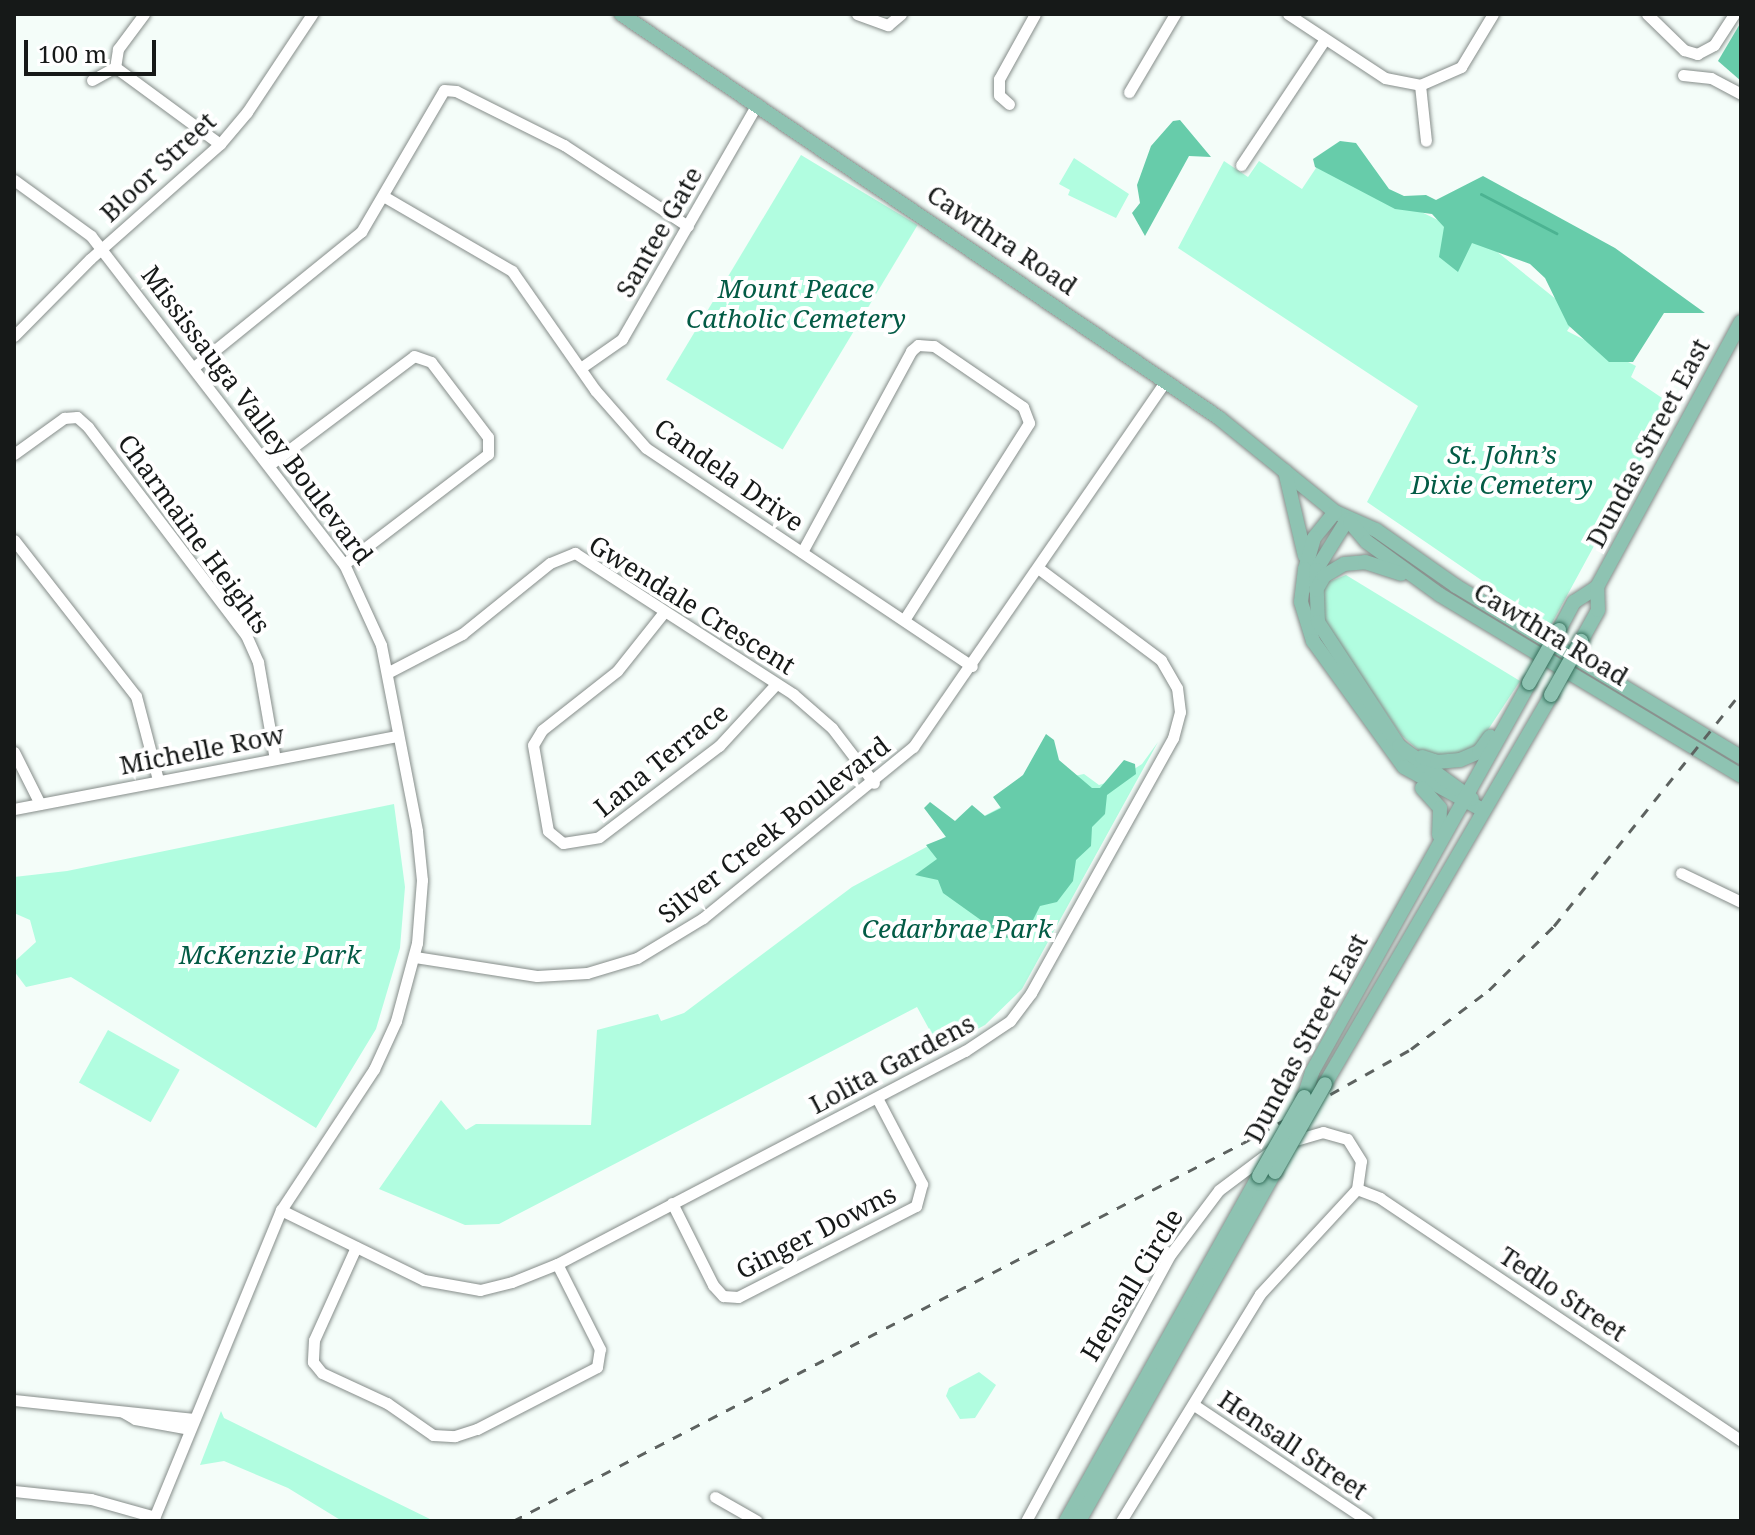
<!DOCTYPE html>
<html>
<head>
<meta charset="utf-8">
<style>
	body { margin:0 }
	#map { position:relative; width:1755px; height:1535px; overflow:hidden; background:#f4fdf9; font-family:"Noto Serif",serif }
	div>[style] { position:absolute }
	[style*='--x'] { left:calc(var(--x)*1px); top:calc(var(--y)*1px); width:calc(var(--w)*1px); rotate:calc(var(--a)*1deg) }
	.green>* { inset:0; background:#b1fde0; transform-origin:0 0 }
	.forest>* { inset:0; background:#67ccaa }
	.stream>* { height:3px; margin:-1.5px; padding:0 1.5px; transform-origin:1.5px; border-radius:1.5px; background:#4cb392 }
	.roads { filter:drop-shadow(0 0 2px #868d8a) drop-shadow(0 0 2px #868d8a) }
	.minor>* { height:11px; margin:-5.5px; padding:0 5.5px; transform-origin:5.5px; border-radius:5.5px; background:#fff }
	.major>* { height:14px; margin:-7px; padding:0 7px; transform-origin:7px; border-radius:7px; background:#8ec3b2 }
	.rail>* { height:3px; margin-top:-1.5px; transform-origin:0; background:repeating-linear-gradient(90deg,#5d6260 0 10px,transparent 0 20px) }
	.bridges { filter:drop-shadow(0 0 2px #336e5a) drop-shadow(0 0 2px #336e5a) }
	.major-bridge>* { height:14px; margin:-7px; padding:0 7px; transform-origin:7px; border-radius:7px; background:#8ec3b2 }
	span { translate:-50% -50%; white-space:nowrap; text-align:center; line-height:1.15; -webkit-text-stroke:8px #fff; paint-order:stroke }
	.street-label { font-size:26px; color:#161918 }
	.park-label { font-size:26px; color:#035b45; font-style:italic }
	.frame { position:absolute; inset:0; border:16px solid #161918; pointer-events:none }
	.scale { position:absolute; left:24px; top:40px; width:132px; height:36px; box-sizing:border-box; border:4px solid #161918; border-top:0; padding-left:10px; font-size:24px; line-height:28px; white-space:nowrap; color:#161918; -webkit-text-stroke:6px #fff; paint-order:stroke }
</style>
</head>
<body>
<div id="map">
	<div class="green">
		<i style="left:801px;top:155px;width:136px;height:262px;rotate:31deg"></i>
		<i style="clip-path:polygon(1074px 158px,1129px 194px,1116px 218px,1068px 195px,1070px 190px,1059px 184px)"></i>
		<i style="clip-path:polygon(1224px 161px,1248px 177px,1259px 161px,1302px 189px,1320px 162px,1462px 232px,1470px 230px,1577px 316px,1567px 331px,1636px 366px,1631px 377px,1671px 404px,1550px 627px,1367px 502px,1418px 406px,1178px 248px)"></i>
		<i style="clip-path:polygon(1346px 575px,1520px 681px,1480px 742px,1456px 757px,1423px 754px,1402px 736px,1323px 619px,1320px 595px,1326px 583px)"></i>
		<i style="clip-path:polygon(1158px 742px,1022px 989px,985px 1025px,940px 1049px,917px 1007px,499px 1224px,465px 1225px,379px 1189px,441px 1100px,466px 1130px,476px 1124px,591px 1125px,597px 1030px,658px 1014px,661px 1021px,684px 1013px,852px 887px,1049px 781px,1084px 774px,1099px 785px,1118px 779px,1142px 764px)"></i>
		<i style="clip-path:polygon(394px 804px,405px 887px,400px 948px,376px 1029px,316px 1128px,71px 977px,26px 987px,14px 971px,14px 962px,36px 942px,30px 920px,14px 913px,14px 877px,67px 871px)"></i>
		<i style="left:108px;top:1030px;width:82px;height:60px;rotate:29deg"></i>
		<i style="clip-path:polygon(979px 1372px,996px 1385px,975px 1418px,960px 1419px,946px 1396px,949px 1388px)"></i>
		<i style="clip-path:polygon(221px 1411px,224px 1418px,434px 1521px,342px 1521px,288px 1488px,224px 1461px,200px 1465px)"></i>
	</div>
	<div class="forest">
		<i style="clip-path:polygon(1741px 22px,1741px 81px,1718px 61px)"></i>
		<i style="clip-path:polygon(1180px 120px,1211px 157px,1189px 156px,1145px 236px,1132px 213px,1140px 203px,1137px 185px,1151px 146px,1173px 121px)"></i>
		<i style="clip-path:polygon(1340px 141px,1356px 143px,1389px 189px,1404px 196px,1426px 195px,1436px 200px,1483px 176px,1615px 248px,1705px 313px,1664px 313px,1633px 362px,1609px 362px,1568px 325px,1545px 278px,1530px 264px,1472px 243px,1458px 272px,1439px 257px,1444px 227px,1432px 214px,1395px 209px,1315px 167px,1313px 159px)"></i>
		<i style="clip-path:polygon(1046px 734px,1054px 740px,1059px 760px,1092px 788px,1100px 788px,1124px 760px,1135px 764px,1136px 774px,1107px 795px,1105px 814px,1092px 827px,1091px 846px,1076px 860px,1073px 881px,1057px 902px,1040px 906px,1026px 934px,1006px 938px,943px 893px,938px 880px,915px 875px,937px 859px,926px 845px,946px 837px,924px 808px,930px 802px,955px 821px,972px 805px,985px 816px,1001px 808px,993px 797px,1023px 775px)"></i>
	</div>
	<div class="stream">
		<i style="--x:1481;--y:194;--w:85;--a:27.5"></i>
	</div>
	<div class="roads">
		<div class="minor">
			<i style="--x:144;--y:14;--w:44;--a:126.6"></i>
			<i style="--x:118;--y:49;--w:18;--a:99"></i>
			<i style="--x:115;--y:67;--w:130;--a:36.3"></i>
			<i style="--x:857;--y:14;--w:33;--a:20"></i>
			<i style="--x:888;--y:25;--w:17;--a:-40"></i>
			<i style="--x:1288;--y:14;--w:116;--a:33.4"></i>
			<i style="--x:1385;--y:78;--w:36;--a:11"></i>
			<i style="--x:1420;--y:85;--w:45;--a:-23.7"></i>
			<i style="--x:1461;--y:67;--w:62;--a:-58.9"></i>
			<i style="--x:1647;--y:14;--w:52;--a:44.2"></i>
			<i style="--x:1684;--y:50;--w:14;--a:17"></i>
			<i style="--x:1697;--y:54;--w:19;--a:-28"></i>
			<i style="--x:1714;--y:45;--w:37;--a:-57"></i>
			<i style="--x:1683;--y:75;--w:28;--a:6"></i>
			<i style="--x:1711;--y:78;--w:34;--a:28"></i>
			<i style="--x:92;--y:80;--w:26;--a:-29"></i>
			<i style="--x:1420;--y:85;--w:56;--a:83.9"></i>
			<i style="--x:1129;--y:92;--w:91;--a:-59.5"></i>
			<i style="--x:1009;--y:104;--w:13;--a:-138"></i>
			<i style="--x:999;--y:95;--w:16;--a:-90"></i>
			<i style="--x:999;--y:79;--w:74;--a:-61"></i>
			<i style="--x:1241;--y:165;--w:151;--a:-56.3"></i>
			<i style="--x:14;--y:180;--w:95;--a:36"></i>
			<i style="--x:91;--y:236;--w:414;--a:52.4"></i>
			<i style="--x:344;--y:564;--w:89;--a:65.4"></i>
			<i style="--x:381;--y:645;--w:189;--a:79"></i>
			<i style="--x:417;--y:831;--w:49;--a:84.2"></i>
			<i style="--x:422;--y:880;--w:63;--a:94.5"></i>
			<i style="--x:417;--y:943;--w:81;--a:105.1"></i>
			<i style="--x:396;--y:1021;--w:53;--a:114.6"></i>
			<i style="--x:374;--y:1069;--w:169;--a:123.4"></i>
			<i style="--x:281;--y:1210;--w:336;--a:112.4"></i>
			<i style="--x:385;--y:197;--w:147;--a:30.2"></i>
			<i style="--x:512;--y:271;--w:145;--a:55.1"></i>
			<i style="--x:595;--y:390;--w:77;--a:48.7"></i>
			<i style="--x:646;--y:448;--w:392;--a:33.8"></i>
			<i style="--x:14;--y:336;--w:108;--a:-45.4"></i>
			<i style="--x:90;--y:259;--w:174;--a:-41.5"></i>
			<i style="--x:220;--y:144;--w:42;--a:-49.8"></i>
			<i style="--x:247;--y:112;--w:118;--a:-56.4"></i>
			<i style="--x:194;--y:367;--w:215;--a:-39"></i>
			<i style="--x:361;--y:232;--w:164;--a:-59.7"></i>
			<i style="--x:444;--y:90;--w:12;--a:5"></i>
			<i style="--x:456;--y:91;--w:121;--a:26.6"></i>
			<i style="--x:564;--y:145;--w:148;--a:33.2"></i>
			<i style="--x:582;--y:367;--w:49;--a:-35"></i>
			<i style="--x:622;--y:339;--w:271;--a:-60.1"></i>
			<i style="--x:14;--y:454;--w:62;--a:-35.8"></i>
			<i style="--x:64;--y:418;--w:13;--a:-4"></i>
			<i style="--x:77;--y:417;--w:15;--a:42"></i>
			<i style="--x:88;--y:427;--w:261;--a:52.8"></i>
			<i style="--x:246;--y:635;--w:30;--a:66"></i>
			<i style="--x:258;--y:662;--w:98;--a:80.1"></i>
			<i style="--x:269;--y:465;--w:181;--a:-36.9"></i>
			<i style="--x:414;--y:356;--w:18;--a:19"></i>
			<i style="--x:431;--y:362;--w:94;--a:52.8"></i>
			<i style="--x:488;--y:437;--w:17;--a:90"></i>
			<i style="--x:488;--y:454;--w:181;--a:142.6"></i>
			<i style="--x:14;--y:540;--w:198;--a:52"></i>
			<i style="--x:136;--y:696;--w:87;--a:75.3"></i>
			<i style="--x:802;--y:552;--w:229;--a:-61.5"></i>
			<i style="--x:911;--y:351;--w:9;--a:-41"></i>
			<i style="--x:918;--y:345;--w:16;--a:4"></i>
			<i style="--x:934;--y:346;--w:108;--a:34.4"></i>
			<i style="--x:1023;--y:407;--w:17;--a:69"></i>
			<i style="--x:1029;--y:423;--w:233;--a:122.4"></i>
			<i style="--x:664;--y:612;--w:75;--a:128.5"></i>
			<i style="--x:617;--y:671;--w:95;--a:141.8"></i>
			<i style="--x:542;--y:730;--w:17;--a:121"></i>
			<i style="--x:533;--y:745;--w:87;--a:80.1"></i>
			<i style="--x:548;--y:831;--w:19;--a:39"></i>
			<i style="--x:563;--y:843;--w:36;--a:-9"></i>
			<i style="--x:599;--y:837;--w:151;--a:-37.2"></i>
			<i style="--x:719;--y:746;--w:84;--a:-47.4"></i>
			<i style="--x:387;--y:673;--w:85;--a:-27.5"></i>
			<i style="--x:462;--y:634;--w:113;--a:-38.9"></i>
			<i style="--x:550;--y:563;--w:27;--a:-22"></i>
			<i style="--x:575;--y:553;--w:260;--a:32.9"></i>
			<i style="--x:793;--y:694;--w:52;--a:41.1"></i>
			<i style="--x:832;--y:728;--w:69;--a:52.6"></i>
			<i style="--x:14;--y:752;--w:58;--a:63.4"></i>
			<i style="--x:14;--y:809;--w:391;--a:-10.8"></i>
			<i style="--x:1681;--y:873;--w:67;--a:25.8"></i>
			<i style="--x:415;--y:957;--w:123;--a:8.9"></i>
			<i style="--x:537;--y:976;--w:50;--a:-3.4"></i>
			<i style="--x:587;--y:973;--w:52;--a:-16.7"></i>
			<i style="--x:637;--y:958;--w:77;--a:-31.2"></i>
			<i style="--x:703;--y:918;--w:271;--a:-39.2"></i>
			<i style="--x:913;--y:747;--w:444;--a:-55.4"></i>
			<i style="--x:1357;--y:1189;--w:25;--a:21"></i>
			<i style="--x:1380;--y:1198;--w:435;--a:33.9"></i>
			<i style="--x:672;--y:1203;--w:92;--a:63.4"></i>
			<i style="--x:713;--y:1285;--w:15;--a:48"></i>
			<i style="--x:723;--y:1296;--w:15;--a:4"></i>
			<i style="--x:738;--y:1297;--w:200;--a:-27.1"></i>
			<i style="--x:916;--y:1206;--w:23;--a:-75"></i>
			<i style="--x:922;--y:1184;--w:97;--a:-117.6"></i>
			<i style="--x:281;--y:1210;--w:159;--a:26.1"></i>
			<i style="--x:424;--y:1280;--w:57;--a:10.1"></i>
			<i style="--x:480;--y:1290;--w:33;--a:-14"></i>
			<i style="--x:512;--y:1282;--w:48;--a:-21.8"></i>
			<i style="--x:557;--y:1264;--w:460;--a:-27.6"></i>
			<i style="--x:965;--y:1051;--w:54;--a:-33.7"></i>
			<i style="--x:1010;--y:1021;--w:35;--a:-53"></i>
			<i style="--x:1031;--y:993;--w:292;--a:-60.9"></i>
			<i style="--x:1173;--y:738;--w:27;--a:-75"></i>
			<i style="--x:1180;--y:712;--w:24;--a:-97"></i>
			<i style="--x:1177;--y:688;--w:32;--a:-120"></i>
			<i style="--x:1161;--y:660;--w:154;--a:-143.2"></i>
			<i style="--x:356;--y:1247;--w:102;--a:114.3"></i>
			<i style="--x:314;--y:1340;--w:22;--a:93"></i>
			<i style="--x:313;--y:1362;--w:14;--a:51"></i>
			<i style="--x:322;--y:1373;--w:72;--a:24.8"></i>
			<i style="--x:387;--y:1403;--w:56;--a:34.8"></i>
			<i style="--x:433;--y:1435;--w:22;--a:3"></i>
			<i style="--x:455;--y:1436;--w:23;--a:-18"></i>
			<i style="--x:477;--y:1429;--w:135;--a:-27.3"></i>
			<i style="--x:597;--y:1367;--w:18;--a:-81"></i>
			<i style="--x:600;--y:1349;--w:95;--a:-116.8"></i>
			<i style="--x:14;--y:1400;--w:181;--a:6"></i>
			<i style="--x:1194;--y:1405;--w:209;--a:33.7"></i>
			<i style="--x:123;--y:1412;--w:14;--a:30"></i>
			<i style="--x:135;--y:1419;--w:56;--a:10.3"></i>
			<i style="--x:14;--y:1491;--w:77;--a:5.9"></i>
			<i style="--x:91;--y:1499;--w:66;--a:15.7"></i>
			<i style="--x:715;--y:1497;--w:48;--a:29.7"></i>
			<i style="--x:1026;--y:1521;--w:302;--a:-61.6"></i>
			<i style="--x:1170;--y:1255;--w:81;--a:-53"></i>
			<i style="--x:1219;--y:1190;--w:66;--a:-37"></i>
			<i style="--x:1121;--y:1521;--w:266;--a:-58.5"></i>
			<i style="--x:1260;--y:1294;--w:143;--a:-47.3"></i>
			<i style="--x:1357;--y:1189;--w:28;--a:-82"></i>
			<i style="--x:1361;--y:1161;--w:26;--a:-122"></i>
			<i style="--x:1347;--y:1139;--w:25;--a:-164"></i>
			<i style="--x:1323;--y:1132;--w:33;--a:164"></i>
		</div>
		<div class="major">
			<i style="--x:621;--y:14;--w:722;--a:34.04"></i>
			<i style="--x:1219;--y:418;--w:149;--a:39"></i>
			<i style="--x:1335;--y:512;--w:45;--a:23.7"></i>
			<i style="--x:1376;--y:530;--w:98;--a:35"></i>
			<i style="--x:1456;--y:586;--w:332;--a:31"></i>
			<i style="--x:1285;--y:471;--w:87;--a:76.8"></i>
			<i style="--x:1335;--y:512;--w:33;--a:129"></i>
			<i style="--x:1314;--y:538;--w:32;--a:106"></i>
			<i style="--x:1305;--y:569;--w:33;--a:97"></i>
			<i style="--x:1301;--y:602;--w:41;--a:72.9"></i>
			<i style="--x:1313;--y:641;--w:155;--a:54.2"></i>
			<i style="--x:1404;--y:767;--w:90;--a:28.6"></i>
			<i style="--x:1347;--y:520;--w:59;--a:121.8"></i>
			<i style="--x:1316;--y:570;--w:52;--a:87.8"></i>
			<i style="--x:1318;--y:622;--w:148;--a:56.8"></i>
			<i style="--x:1399;--y:746;--w:90;--a:36"></i>
			<i style="--x:1350;--y:522;--w:26;--a:50"></i>
			<i style="--x:1367;--y:542;--w:90;--a:36"></i>
			<i style="--x:1440;--y:595;--w:351;--a:31"></i>
			<i style="--x:1316;--y:590;--w:16;--a:-60"></i>
			<i style="--x:1324;--y:576;--w:23;--a:-31"></i>
			<i style="--x:1344;--y:564;--w:21;--a:-5"></i>
			<i style="--x:1365;--y:562;--w:38;--a:18"></i>
			<i style="--x:1559;--y:630;--w:32;--a:-62"></i>
			<i style="--x:1574;--y:602;--w:27;--a:-33"></i>
			<i style="--x:1597;--y:587;--w:302;--a:-61.5"></i>
			<i style="--x:1581;--y:641;--w:35;--a:-61"></i>
			<i style="--x:1598;--y:610;--w:23;--a:-92"></i>
			<i style="--x:1422;--y:757;--w:16;--a:18"></i>
			<i style="--x:1437;--y:762;--w:23;--a:-5"></i>
			<i style="--x:1460;--y:760;--w:21;--a:-23"></i>
			<i style="--x:1479;--y:752;--w:19;--a:-54"></i>
			<i style="--x:1422;--y:788;--w:27;--a:48"></i>
			<i style="--x:1440;--y:808;--w:27;--a:92"></i>
			<i style="--x:1325;--y:1084;--w:450;--a:-59.8"></i>
			<i style="--x:1304;--y:1097;--w:26;--a:-72"></i>
			<i style="--x:1312;--y:1072;--w:445;--a:-60.8"></i>
			<i style="--x:1066;--y:1521;--w:395;--a:-60.8"></i>
			<i style="--x:1079;--y:1521;--w:400;--a:-60.7"></i>
		</div>
	</div>
	<div class="rail">
		<i style="--x:513;--y:1521;--w:822;--a:-27.38"></i>
		<i style="--x:1243;--y:1143;--w:193;--a:-29.2"></i>
		<i style="--x:1411;--y:1049;--w:98;--a:-37.1"></i>
		<i style="--x:1489;--y:990;--w:91;--a:-44.6"></i>
		<i style="--x:1554;--y:926;--w:299;--a:-51.3"></i>
	</div>
	<div class="bridges">
		<div class="major-bridge">
			<i style="--x:1529;--y:683;--w:61;--a:-60.5"></i>
			<i style="--x:1551;--y:695;--w:62;--a:-60.9"></i>
			<i style="--x:1275;--y:1172;--w:101;--a:-60.4"></i>
			<i style="--x:1259;--y:1176;--w:91;--a:-60.3"></i>
		</div>
	</div>
	<div class="street-label">
		<span style="left:158px;top:167px;rotate:-43deg">Bloor Street</span>
		<span style="left:659px;top:232px;rotate:-60deg">Santee Gate</span>
		<span style="left:1002px;top:240px;rotate:34deg">Cawthra Road</span>
		<span style="left:257px;top:415px;rotate:53deg">Mississauga Valley Boulevard</span>
		<span style="left:1648px;top:443px;rotate:-62deg">Dundas Street East</span>
		<span style="left:729px;top:475px;rotate:35deg">Candela Drive</span>
		<span style="left:194px;top:534px;rotate:54deg">Charmaine Heights</span>
		<span style="left:692px;top:605px;rotate:32deg">Gwendale Crescent</span>
		<span style="left:1551px;top:634px;rotate:31deg">Cawthra Road</span>
		<span style="left:202px;top:750px;rotate:-11deg">Michelle Row</span>
		<span style="left:661px;top:760px;rotate:-39deg">Lana Terrace</span>
		<span style="left:774px;top:830px;rotate:-38deg">Silver Creek Boulevard</span>
		<span style="left:1306px;top:1038px;rotate:-62deg">Dundas Street East</span>
		<span style="left:892px;top:1064px;rotate:-28deg">Lolita Gardens</span>
		<span style="left:816px;top:1232px;rotate:-27deg">Ginger Downs</span>
		<span style="left:1132px;top:1285px;rotate:-59deg">Hensall Circle</span>
		<span style="left:1563px;top:1294px;rotate:34deg">Tedlo Street</span>
		<span style="left:1293px;top:1445px;rotate:34deg">Hensall Street</span>
	</div>
	<div class="park-label">
		<span style="left:796px;top:304px">Mount Peace<br>Catholic Cemetery</span>
		<span style="left:1502px;top:470px">St. John’s<br>Dixie Cemetery</span>
		<span style="left:957px;top:929px">Cedarbrae Park</span>
		<span style="left:270px;top:955px">McKenzie Park</span>
	</div>
	<div class="frame"></div>
	<div class="scale">100 m</div>
</div>
</body>
</html>
